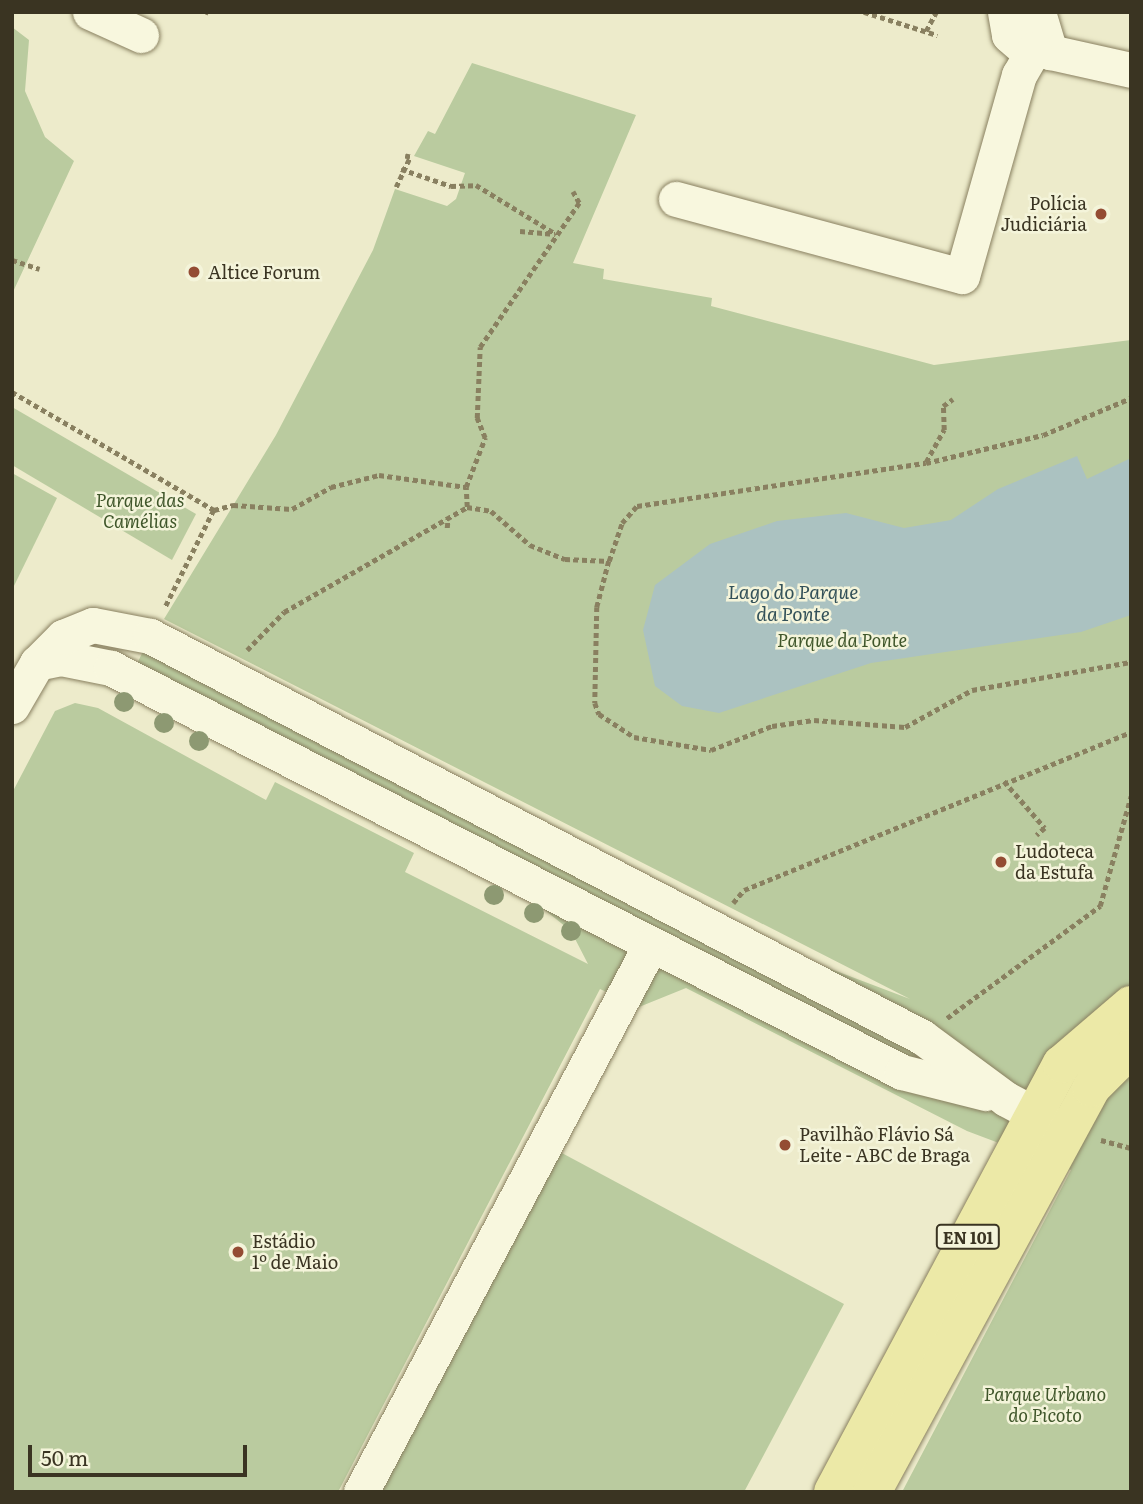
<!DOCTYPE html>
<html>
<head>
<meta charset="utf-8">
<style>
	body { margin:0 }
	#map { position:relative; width:1143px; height:1504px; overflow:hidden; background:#edebcb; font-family:Literata,serif }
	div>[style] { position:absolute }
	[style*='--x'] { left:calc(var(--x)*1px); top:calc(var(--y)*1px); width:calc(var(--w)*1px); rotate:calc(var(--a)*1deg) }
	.green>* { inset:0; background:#bacb9f }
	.water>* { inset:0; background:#abc2c1 }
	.path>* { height:4.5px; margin-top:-2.25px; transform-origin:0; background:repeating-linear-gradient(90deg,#898060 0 5px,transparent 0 8.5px) }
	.roads { filter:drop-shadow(0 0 2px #898060) drop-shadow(0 0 2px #898060) }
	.minor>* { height:35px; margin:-17.5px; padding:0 17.5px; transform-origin:17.5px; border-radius:17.5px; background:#f8f7de }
	.major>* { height:38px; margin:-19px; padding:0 19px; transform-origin:19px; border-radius:19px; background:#ece9a7 }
	.trees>* { width:20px; height:20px; margin:-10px; border-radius:50%; background:#8d9972 }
	.dots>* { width:19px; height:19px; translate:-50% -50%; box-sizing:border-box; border:4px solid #f4f4da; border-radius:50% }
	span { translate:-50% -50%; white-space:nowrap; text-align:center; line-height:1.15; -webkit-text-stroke:5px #f4f4da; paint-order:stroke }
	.shield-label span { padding:2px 5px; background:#f4f4da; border:2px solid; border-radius:5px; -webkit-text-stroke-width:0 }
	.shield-label { font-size:16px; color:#3a3422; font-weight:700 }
	.poi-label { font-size:18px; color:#3a3422 }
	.right { translate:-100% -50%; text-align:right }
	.left { translate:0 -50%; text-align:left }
	.park-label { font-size:18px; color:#3f562a; font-style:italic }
	.water-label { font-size:19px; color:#335159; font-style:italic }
	.frame { position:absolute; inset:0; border:14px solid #3a3422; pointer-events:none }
	.scale { position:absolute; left:28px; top:1445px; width:219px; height:32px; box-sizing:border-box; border:4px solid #3a3422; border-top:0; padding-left:9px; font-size:21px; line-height:24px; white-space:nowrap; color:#3a3422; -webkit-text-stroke:5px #f4f4da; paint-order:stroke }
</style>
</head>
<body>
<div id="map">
	<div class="green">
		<i style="clip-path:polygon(12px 27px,29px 40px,25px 91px,45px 137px,74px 161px,12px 294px)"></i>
		<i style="clip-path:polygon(472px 63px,636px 115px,573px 263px,604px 269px,603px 279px,712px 298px,711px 306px,934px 365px,1131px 340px,1131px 1492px,902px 1492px,1071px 1170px,967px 1131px,686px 988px,639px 1007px,600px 989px,338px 1492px,12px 1492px,12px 793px,55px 711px,75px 703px,98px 708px,266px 800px,275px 782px,414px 853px,405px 872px,588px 964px,571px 931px,480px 858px,131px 677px,150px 636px,714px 925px,910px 999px,164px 619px,276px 435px,373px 250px,395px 189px,447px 206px,456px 199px,465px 173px,414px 156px,428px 131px,435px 134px)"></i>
		<i style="clip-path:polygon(12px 407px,196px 514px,172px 560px,12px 465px)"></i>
		<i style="clip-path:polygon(12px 473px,57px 498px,12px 590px)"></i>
		<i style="clip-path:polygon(560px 1152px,844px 1304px,744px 1492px,379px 1492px)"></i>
	</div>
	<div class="water">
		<i style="clip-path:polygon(1077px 456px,1087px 479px,1131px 458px,1131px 615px,1081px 632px,871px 663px,719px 713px,682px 706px,655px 686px,643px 630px,655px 585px,710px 544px,777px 521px,846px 513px,904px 528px,951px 520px,998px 489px)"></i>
	</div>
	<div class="path">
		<i style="--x:864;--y:12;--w:77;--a:17.5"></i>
		<i style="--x:205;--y:14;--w:2;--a:-63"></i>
		<i style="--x:926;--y:31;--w:21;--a:-62"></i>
		<i style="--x:401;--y:169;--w:53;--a:18.8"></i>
		<i style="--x:451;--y:186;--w:25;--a:-2"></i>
		<i style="--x:476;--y:185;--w:94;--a:31.5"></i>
		<i style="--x:396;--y:187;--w:33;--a:-65"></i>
		<i style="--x:410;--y:157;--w:5;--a:-169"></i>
		<i style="--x:520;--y:231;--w:35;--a:5"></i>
		<i style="--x:12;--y:260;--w:29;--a:18"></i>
		<i style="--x:12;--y:392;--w:234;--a:30.3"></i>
		<i style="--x:214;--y:510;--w:110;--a:116.6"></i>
		<i style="--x:926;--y:462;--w:37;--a:-61"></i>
		<i style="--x:944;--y:430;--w:24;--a:-92"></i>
		<i style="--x:943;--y:406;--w:12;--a:-35"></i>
		<i style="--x:467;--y:507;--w:20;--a:-93"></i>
		<i style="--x:466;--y:487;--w:53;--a:-68.8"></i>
		<i style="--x:485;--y:438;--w:22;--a:-112"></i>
		<i style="--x:477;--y:418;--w:71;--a:-87.6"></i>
		<i style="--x:480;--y:347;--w:175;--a:-55.5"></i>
		<i style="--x:579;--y:203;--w:13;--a:-119"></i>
		<i style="--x:214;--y:510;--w:20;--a:-15"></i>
		<i style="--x:233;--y:505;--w:59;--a:3.9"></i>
		<i style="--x:292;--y:509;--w:45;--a:-29.4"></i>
		<i style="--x:331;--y:487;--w:49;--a:-14"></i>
		<i style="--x:379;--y:475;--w:88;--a:7.9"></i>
		<i style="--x:447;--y:528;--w:11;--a:-85"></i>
		<i style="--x:609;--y:561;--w:48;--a:104.6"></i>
		<i style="--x:597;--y:607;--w:96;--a:91.2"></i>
		<i style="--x:595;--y:703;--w:12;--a:70"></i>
		<i style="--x:599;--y:714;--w:42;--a:33.3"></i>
		<i style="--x:634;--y:737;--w:78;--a:9.6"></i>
		<i style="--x:711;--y:750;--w:66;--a:-21.5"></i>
		<i style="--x:772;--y:726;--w:42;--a:-8.1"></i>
		<i style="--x:814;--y:720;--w:91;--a:4.4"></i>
		<i style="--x:905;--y:727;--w:77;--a:-28.9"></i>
		<i style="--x:972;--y:690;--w:161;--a:-10"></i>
		<i style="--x:247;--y:650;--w:53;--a:-45.8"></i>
		<i style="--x:284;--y:612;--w:211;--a:-29.8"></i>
		<i style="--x:467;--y:507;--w:24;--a:9"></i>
		<i style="--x:491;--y:511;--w:52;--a:41.1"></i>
		<i style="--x:530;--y:545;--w:38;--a:22"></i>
		<i style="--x:565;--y:559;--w:44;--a:2.6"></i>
		<i style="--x:609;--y:561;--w:40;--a:-71.1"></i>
		<i style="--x:622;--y:523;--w:23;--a:-49"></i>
		<i style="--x:637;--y:506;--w:292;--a:-8.5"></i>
		<i style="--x:926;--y:463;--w:120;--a:-13.5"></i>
		<i style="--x:1043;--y:435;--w:95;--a:-22.8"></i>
		<i style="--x:1004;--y:781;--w:62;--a:48.9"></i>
		<i style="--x:1045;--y:828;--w:11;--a:139"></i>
		<i style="--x:733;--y:903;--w:17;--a:-50"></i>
		<i style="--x:744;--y:890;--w:418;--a:-22.2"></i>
		<i style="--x:947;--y:1018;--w:190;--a:-36.2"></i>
		<i style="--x:1100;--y:906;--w:114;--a:-74.3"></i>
		<i style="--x:1101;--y:1140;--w:31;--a:15"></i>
	</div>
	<div class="roads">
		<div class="minor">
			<i style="--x:90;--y:12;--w:56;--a:24.3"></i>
			<i style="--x:1005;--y:12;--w:23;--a:80"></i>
			<i style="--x:1009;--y:35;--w:18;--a:41"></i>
			<i style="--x:1023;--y:47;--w:27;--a:10"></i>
			<i style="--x:1038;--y:12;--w:42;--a:73.3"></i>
			<i style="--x:1050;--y:52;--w:83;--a:12.5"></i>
			<i style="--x:676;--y:199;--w:296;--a:15.1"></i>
			<i style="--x:962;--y:276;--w:209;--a:-74.2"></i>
			<i style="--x:1019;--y:75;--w:30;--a:-60"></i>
			<i style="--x:37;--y:663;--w:25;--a:-12"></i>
			<i style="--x:61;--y:658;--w:51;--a:11.3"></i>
			<i style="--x:111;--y:668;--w:888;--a:27.06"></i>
			<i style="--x:902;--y:1072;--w:86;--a:14.2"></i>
			<i style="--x:12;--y:706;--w:50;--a:-59.8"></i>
			<i style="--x:37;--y:663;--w:37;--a:-45"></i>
			<i style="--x:63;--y:637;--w:32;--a:-22"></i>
			<i style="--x:93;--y:625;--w:58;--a:10.9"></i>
			<i style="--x:150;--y:636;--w:870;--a:27.45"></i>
			<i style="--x:922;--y:1037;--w:104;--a:36.4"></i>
			<i style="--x:1006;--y:1099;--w:62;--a:27.8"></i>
			<i style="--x:361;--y:1492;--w:618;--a:-62.11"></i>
		</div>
		<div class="major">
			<i style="--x:833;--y:1492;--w:485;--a:-61.9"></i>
			<i style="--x:1062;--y:1064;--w:91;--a:-40.5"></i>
			<i style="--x:872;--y:1492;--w:460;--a:-61.5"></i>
			<i style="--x:1091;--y:1088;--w:57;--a:-45"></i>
		</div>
	</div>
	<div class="trees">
		<i style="left:124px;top:702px"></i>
		<i style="left:164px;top:723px"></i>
		<i style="left:199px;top:741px"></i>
		<i style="left:494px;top:895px"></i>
		<i style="left:534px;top:913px"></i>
		<i style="left:571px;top:931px"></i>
	</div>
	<div class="dots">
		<i style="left:1101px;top:214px;background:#944c33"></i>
		<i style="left:194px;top:272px;background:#944c33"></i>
		<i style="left:1001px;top:862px;background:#944c33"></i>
		<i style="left:785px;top:1145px;background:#944c33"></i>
		<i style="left:238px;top:1252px;background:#944c33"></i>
	</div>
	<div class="shield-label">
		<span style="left:968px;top:1237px">EN 101</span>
	</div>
	<div class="poi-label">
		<span class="right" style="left:1087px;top:214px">Polícia<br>Judiciária</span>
		<span class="left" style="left:208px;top:272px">Altice Forum</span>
		<span class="left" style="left:1015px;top:862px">Ludoteca<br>da Estufa</span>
		<span class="left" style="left:799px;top:1145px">Pavilhão Flávio Sá<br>Leite - ABC de Braga</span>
		<span class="left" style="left:252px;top:1252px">Estádio<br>1º de Maio</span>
	</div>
	<div class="park-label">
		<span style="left:140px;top:511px">Parque das<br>Camélias</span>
		<span style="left:842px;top:640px">Parque da Ponte</span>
		<span style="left:1045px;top:1405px">Parque Urbano<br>do Picoto</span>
	</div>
	<div class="water-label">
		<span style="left:793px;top:603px">Lago do Parque<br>da Ponte</span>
	</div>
	<div class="frame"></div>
	<div class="scale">50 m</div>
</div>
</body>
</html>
